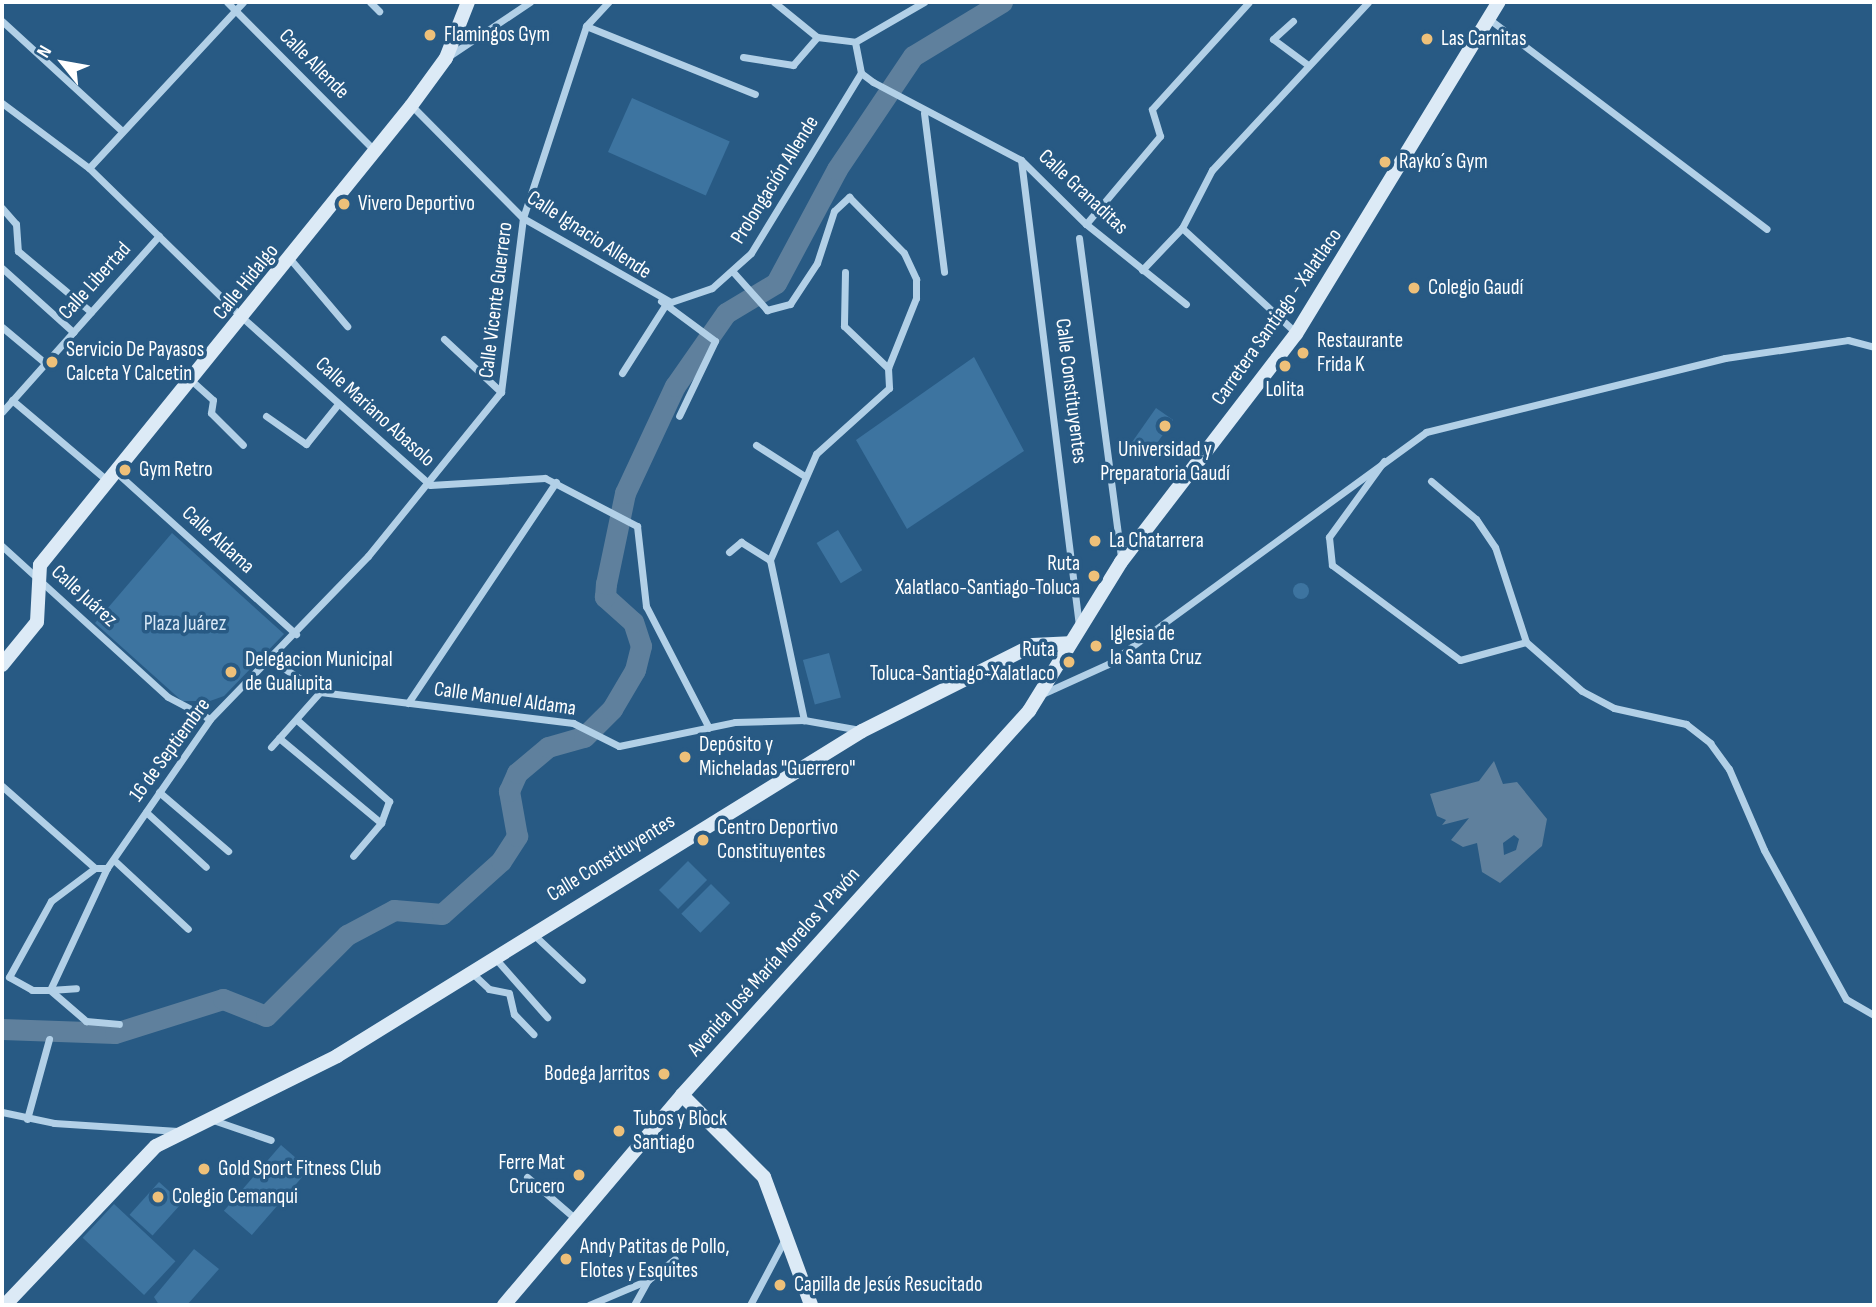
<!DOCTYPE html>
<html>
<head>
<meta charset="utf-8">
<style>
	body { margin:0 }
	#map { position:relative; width:1876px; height:1307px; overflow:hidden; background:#285a84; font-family:"Sofia Sans Condensed",sans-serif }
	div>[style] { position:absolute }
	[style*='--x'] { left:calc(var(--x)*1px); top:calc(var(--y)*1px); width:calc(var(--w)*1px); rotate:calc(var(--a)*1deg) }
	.green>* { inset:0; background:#3d74a0; transform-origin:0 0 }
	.round { border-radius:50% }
	.water>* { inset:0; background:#5f809d }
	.river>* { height:21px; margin:-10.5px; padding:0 10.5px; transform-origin:10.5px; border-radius:10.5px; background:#5f809d }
	.minor>* { height:7px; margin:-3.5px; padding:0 3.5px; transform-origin:3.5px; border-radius:3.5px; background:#b2d0e7 }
	.secondary>* { height:14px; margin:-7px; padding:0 7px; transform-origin:7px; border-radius:7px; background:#dceaf6 }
	.dots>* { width:19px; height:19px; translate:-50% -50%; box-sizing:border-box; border:4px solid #285a84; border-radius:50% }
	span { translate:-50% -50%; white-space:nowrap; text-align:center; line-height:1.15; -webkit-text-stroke:7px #285a84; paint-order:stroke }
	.poi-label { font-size:21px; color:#fff }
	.left { translate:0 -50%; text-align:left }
	.right { translate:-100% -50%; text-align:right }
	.street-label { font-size:21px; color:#fff }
	.park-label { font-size:21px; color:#d6e7f6 }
	.frame { position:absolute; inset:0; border:4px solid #fff; pointer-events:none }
	.north { position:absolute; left:28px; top:28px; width:70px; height:70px; -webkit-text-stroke:5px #285a84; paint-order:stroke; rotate:301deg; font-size:19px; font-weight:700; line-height:28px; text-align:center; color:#fff }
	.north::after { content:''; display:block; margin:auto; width:24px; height:32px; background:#fff; clip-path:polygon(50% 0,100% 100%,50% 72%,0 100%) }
</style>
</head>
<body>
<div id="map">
	<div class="green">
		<i style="left:632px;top:98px;width:107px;height:59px;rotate:24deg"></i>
		<i style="clip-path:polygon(974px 357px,1024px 451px,907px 529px,856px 440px)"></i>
		<i style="left:1156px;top:408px;width:21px;height:44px;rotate:35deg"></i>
		<i style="left:838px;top:530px;width:47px;height:25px;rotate:59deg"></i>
		<i style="clip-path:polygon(172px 533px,284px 634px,224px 696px,210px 701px,182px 701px,95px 623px)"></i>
		<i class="round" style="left:1293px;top:583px;width:16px;height:16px"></i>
		<i style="left:829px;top:653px;width:46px;height:27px;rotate:75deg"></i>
		<i style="left:688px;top:861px;width:27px;height:41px;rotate:45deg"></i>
		<i style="left:711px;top:884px;width:27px;height:42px;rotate:45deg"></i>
		<i style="left:281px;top:1145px;width:37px;height:87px;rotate:41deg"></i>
		<i style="left:159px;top:1182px;width:31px;height:44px;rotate:42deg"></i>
		<i style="left:114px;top:1204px;width:84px;height:46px;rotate:43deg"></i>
		<i style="clip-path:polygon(194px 1249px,219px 1269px,187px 1305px,159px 1305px,154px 1297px)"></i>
	</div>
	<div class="water">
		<i style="clip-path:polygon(evenodd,1494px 761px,1503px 784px,1517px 782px,1547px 819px,1542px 846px,1500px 883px,1482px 872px,1477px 843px,1463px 847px,1451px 840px,1469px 818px,1442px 825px,1446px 820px,1437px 816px,1430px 794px,1479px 781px,1494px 761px,1514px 835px,1519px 839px,1516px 850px,1504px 855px,1503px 843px,1514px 835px)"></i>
	</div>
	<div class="river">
		<i style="--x:2;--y:1029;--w:113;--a:2"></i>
		<i style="--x:115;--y:1033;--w:113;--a:-17.5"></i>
		<i style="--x:223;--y:999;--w:46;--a:21.6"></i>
		<i style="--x:266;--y:1016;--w:115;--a:-45"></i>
		<i style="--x:347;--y:935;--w:53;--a:-28"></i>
		<i style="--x:394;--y:910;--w:48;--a:4.8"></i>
		<i style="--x:442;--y:914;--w:79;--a:-41.9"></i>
		<i style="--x:501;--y:861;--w:30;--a:-57"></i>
		<i style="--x:517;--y:836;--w:46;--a:-100.1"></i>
		<i style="--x:509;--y:791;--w:20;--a:-66"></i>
		<i style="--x:517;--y:773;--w:40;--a:-40"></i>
		<i style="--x:548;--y:747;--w:37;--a:-16"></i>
		<i style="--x:584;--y:737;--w:40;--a:-45"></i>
		<i style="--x:612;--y:709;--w:45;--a:-59.5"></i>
		<i style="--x:635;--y:670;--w:25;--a:-76"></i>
		<i style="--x:641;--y:646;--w:25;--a:-108"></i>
		<i style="--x:633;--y:622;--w:38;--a:-138"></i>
		<i style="--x:605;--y:597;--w:13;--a:-86"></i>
		<i style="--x:606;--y:584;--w:93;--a:-78.2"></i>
		<i style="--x:625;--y:493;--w:118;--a:-65"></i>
		<i style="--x:675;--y:386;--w:89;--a:-55.1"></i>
		<i style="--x:726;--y:313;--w:58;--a:-31"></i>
		<i style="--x:776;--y:283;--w:129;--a:-61.8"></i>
		<i style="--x:837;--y:169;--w:136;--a:-56.1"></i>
		<i style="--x:913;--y:56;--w:104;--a:-31.2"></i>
	</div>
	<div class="minor">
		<i style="--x:227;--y:2;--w:210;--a:45.2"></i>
		<i style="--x:370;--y:2;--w:13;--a:45"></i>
		<i style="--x:774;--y:2;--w:55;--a:39.1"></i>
		<i style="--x:817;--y:37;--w:38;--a:7"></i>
		<i style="--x:855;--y:42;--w:32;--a:79"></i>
		<i style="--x:861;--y:73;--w:15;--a:37"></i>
		<i style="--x:873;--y:82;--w:167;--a:27.8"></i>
		<i style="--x:1021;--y:160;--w:91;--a:44.6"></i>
		<i style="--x:1086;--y:224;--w:128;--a:38.7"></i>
		<i style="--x:1489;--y:19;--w:348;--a:37.1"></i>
		<i style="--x:2;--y:21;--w:160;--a:42.5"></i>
		<i style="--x:1293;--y:21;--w:27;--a:138"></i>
		<i style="--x:1273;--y:39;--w:44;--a:36.6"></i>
		<i style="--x:586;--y:26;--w:182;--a:21.9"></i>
		<i style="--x:855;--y:42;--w:80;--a:-30.1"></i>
		<i style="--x:449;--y:56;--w:97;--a:-33.7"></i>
		<i style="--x:743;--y:57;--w:51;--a:9.1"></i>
		<i style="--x:793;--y:65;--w:37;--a:-49"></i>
		<i style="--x:2;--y:103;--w:109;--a:36.8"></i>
		<i style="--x:89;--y:168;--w:216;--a:44.3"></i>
		<i style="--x:244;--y:319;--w:249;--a:41.7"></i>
		<i style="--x:430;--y:485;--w:115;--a:-3.5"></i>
		<i style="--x:545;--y:478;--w:104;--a:27.6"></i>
		<i style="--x:637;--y:526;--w:81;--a:83.6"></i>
		<i style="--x:646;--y:606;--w:137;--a:62.7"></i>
		<i style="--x:412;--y:106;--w:158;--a:45.3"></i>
		<i style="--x:523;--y:218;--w:170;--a:29.6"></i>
		<i style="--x:671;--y:302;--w:43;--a:-18.9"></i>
		<i style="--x:712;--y:288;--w:52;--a:-41.9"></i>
		<i style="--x:751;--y:253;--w:211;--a:-58.6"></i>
		<i style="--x:924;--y:113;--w:160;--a:82.8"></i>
		<i style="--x:1021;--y:160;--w:470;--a:82.9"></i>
		<i style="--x:89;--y:168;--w:226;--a:-47.1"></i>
		<i style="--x:2;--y:208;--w:21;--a:49"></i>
		<i style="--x:16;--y:224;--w:27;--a:86"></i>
		<i style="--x:18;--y:251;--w:95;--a:39.9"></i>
		<i style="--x:1086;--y:224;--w:115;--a:-49.9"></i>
		<i style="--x:1160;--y:136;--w:28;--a:-107"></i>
		<i style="--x:1152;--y:109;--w:144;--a:-47.8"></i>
		<i style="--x:1182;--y:228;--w:155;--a:42.6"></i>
		<i style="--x:1079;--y:238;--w:323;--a:82.5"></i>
		<i style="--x:291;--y:260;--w:87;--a:49.7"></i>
		<i style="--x:2;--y:268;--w:96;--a:42"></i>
		<i style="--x:1142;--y:270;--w:58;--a:-46.4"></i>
		<i style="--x:1182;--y:228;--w:65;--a:-62.7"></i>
		<i style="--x:1212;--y:170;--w:229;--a:-47.1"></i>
		<i style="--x:845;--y:272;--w:54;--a:91.1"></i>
		<i style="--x:844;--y:326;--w:61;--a:43.7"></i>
		<i style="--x:734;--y:273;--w:50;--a:48.3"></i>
		<i style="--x:767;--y:310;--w:24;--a:-15"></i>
		<i style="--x:790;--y:304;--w:49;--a:-56.6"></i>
		<i style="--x:817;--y:263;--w:55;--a:-71.9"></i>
		<i style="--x:834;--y:211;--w:21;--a:-43"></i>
		<i style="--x:849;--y:197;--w:78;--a:45.5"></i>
		<i style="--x:904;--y:253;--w:29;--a:65"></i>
		<i style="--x:916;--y:279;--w:19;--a:90"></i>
		<i style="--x:916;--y:298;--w:75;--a:111.8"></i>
		<i style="--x:888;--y:368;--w:20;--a:87"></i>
		<i style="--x:889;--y:388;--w:98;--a:137.9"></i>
		<i style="--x:816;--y:454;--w:116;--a:113.5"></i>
		<i style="--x:770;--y:560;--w:164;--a:78"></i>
		<i style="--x:661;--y:301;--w:67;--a:36.5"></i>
		<i style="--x:715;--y:341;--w:83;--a:115.6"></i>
		<i style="--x:2;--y:327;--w:56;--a:39.9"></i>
		<i style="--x:444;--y:339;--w:78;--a:42.9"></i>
		<i style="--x:622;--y:373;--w:78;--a:-57.5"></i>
		<i style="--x:192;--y:381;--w:28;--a:42"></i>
		<i style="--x:213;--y:400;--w:13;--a:99"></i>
		<i style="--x:211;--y:413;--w:45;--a:45"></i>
		<i style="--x:12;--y:400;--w:127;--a:40.2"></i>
		<i style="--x:2;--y:412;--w:236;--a:-48.3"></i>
		<i style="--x:266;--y:416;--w:49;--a:35"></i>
		<i style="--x:306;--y:444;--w:51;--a:-51.3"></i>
		<i style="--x:756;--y:445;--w:56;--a:32.6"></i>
		<i style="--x:1384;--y:461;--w:94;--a:125.9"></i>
		<i style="--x:1329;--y:537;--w:28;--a:84"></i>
		<i style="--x:1332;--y:565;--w:159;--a:36.6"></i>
		<i style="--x:1460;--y:660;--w:68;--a:-15.3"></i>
		<i style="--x:117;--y:473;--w:241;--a:42"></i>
		<i style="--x:1431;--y:481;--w:59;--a:40.2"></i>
		<i style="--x:1476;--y:519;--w:34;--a:56"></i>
		<i style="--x:1495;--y:547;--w:100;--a:71.9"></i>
		<i style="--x:1526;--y:642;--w:74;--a:41.2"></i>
		<i style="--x:1582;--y:691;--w:36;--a:28"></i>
		<i style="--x:1614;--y:708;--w:74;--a:12.5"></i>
		<i style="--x:1686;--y:724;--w:31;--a:38"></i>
		<i style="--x:1710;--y:743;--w:32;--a:54"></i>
		<i style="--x:1729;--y:769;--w:88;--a:66.6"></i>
		<i style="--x:1764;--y:850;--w:170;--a:61.2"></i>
		<i style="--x:1846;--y:999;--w:32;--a:30"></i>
		<i style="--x:2;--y:546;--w:224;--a:42.3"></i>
		<i style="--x:168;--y:697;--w:47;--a:27.6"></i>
		<i style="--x:729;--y:552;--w:16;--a:-40"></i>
		<i style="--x:741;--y:542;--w:34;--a:32"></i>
		<i style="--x:270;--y:659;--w:60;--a:33.4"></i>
		<i style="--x:320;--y:692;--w:255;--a:7"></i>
		<i style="--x:573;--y:723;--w:51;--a:26.6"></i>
		<i style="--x:619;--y:746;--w:118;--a:-11.7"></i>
		<i style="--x:735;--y:722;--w:69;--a:-1.7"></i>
		<i style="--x:804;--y:720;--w:57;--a:10.1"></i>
		<i style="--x:1042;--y:694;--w:72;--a:-24.4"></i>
		<i style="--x:1108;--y:664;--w:394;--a:-36.1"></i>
		<i style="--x:1426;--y:432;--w:308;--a:-13.9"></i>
		<i style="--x:1725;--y:358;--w:124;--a:-8.3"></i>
		<i style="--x:1848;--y:340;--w:27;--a:15"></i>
		<i style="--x:408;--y:703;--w:266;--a:-56.2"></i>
		<i style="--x:297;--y:720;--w:123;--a:41.4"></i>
		<i style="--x:389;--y:801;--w:23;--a:110"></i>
		<i style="--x:381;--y:823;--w:43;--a:130.3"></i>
		<i style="--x:279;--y:738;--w:133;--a:39.8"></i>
		<i style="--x:271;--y:747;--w:74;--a:-48.3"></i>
		<i style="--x:2;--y:786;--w:124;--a:41.4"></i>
		<i style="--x:95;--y:868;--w:12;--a:0"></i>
		<i style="--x:159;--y:792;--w:91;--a:40.5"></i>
		<i style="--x:146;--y:812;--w:81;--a:42.5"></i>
		<i style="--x:116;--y:862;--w:98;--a:42.9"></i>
		<i style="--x:107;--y:868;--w:181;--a:-55.3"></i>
		<i style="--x:210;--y:719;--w:227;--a:-45.9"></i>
		<i style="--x:368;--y:556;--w:211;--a:-51"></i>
		<i style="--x:501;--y:392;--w:175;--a:-82.8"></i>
		<i style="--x:523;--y:218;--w:202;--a:-71.8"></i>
		<i style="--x:586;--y:26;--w:33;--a:-47"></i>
		<i style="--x:533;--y:934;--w:67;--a:43.2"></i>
		<i style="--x:495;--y:958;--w:79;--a:48.6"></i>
		<i style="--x:472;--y:973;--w:23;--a:43"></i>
		<i style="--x:489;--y:989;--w:20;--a:11"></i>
		<i style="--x:509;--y:993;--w:22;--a:77"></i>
		<i style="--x:514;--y:1014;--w:28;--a:46"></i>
		<i style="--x:9;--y:977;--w:87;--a:-61.1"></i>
		<i style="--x:51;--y:901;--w:55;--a:-36.9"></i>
		<i style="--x:9;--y:977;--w:26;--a:29"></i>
		<i style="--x:32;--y:990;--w:18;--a:0"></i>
		<i style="--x:50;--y:990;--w:48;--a:40.7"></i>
		<i style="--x:86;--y:1021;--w:33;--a:5"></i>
		<i style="--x:50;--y:990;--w:135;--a:-65"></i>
		<i style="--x:50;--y:990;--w:26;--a:-4"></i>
		<i style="--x:2;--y:1112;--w:53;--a:11.9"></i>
		<i style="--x:54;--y:1123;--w:124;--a:3.7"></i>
		<i style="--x:27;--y:1119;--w:83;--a:-74.6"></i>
		<i style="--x:213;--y:1120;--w:61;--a:19"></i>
		<i style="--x:527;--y:1177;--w:66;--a:40.7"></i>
		<i style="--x:589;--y:1305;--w:64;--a:-23"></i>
		<i style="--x:634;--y:1305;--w:29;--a:-61"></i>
		<i style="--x:648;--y:1280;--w:34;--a:-38"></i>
		<i style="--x:750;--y:1305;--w:75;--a:-62.1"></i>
	</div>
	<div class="secondary">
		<i style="--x:2;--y:665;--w:55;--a:-50.9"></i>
		<i style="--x:37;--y:622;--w:57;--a:-87"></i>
		<i style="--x:40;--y:565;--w:590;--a:-51.05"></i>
		<i style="--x:411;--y:106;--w:59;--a:-53.9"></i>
		<i style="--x:446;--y:58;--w:60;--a:-68.6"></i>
		<i style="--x:682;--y:1095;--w:116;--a:45"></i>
		<i style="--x:764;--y:1177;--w:136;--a:69.8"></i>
		<i style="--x:5;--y:1305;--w:219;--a:-46.5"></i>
		<i style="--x:156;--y:1146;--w:202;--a:-26.4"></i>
		<i style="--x:337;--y:1056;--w:617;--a:-31.76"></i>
		<i style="--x:862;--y:731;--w:191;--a:-26.7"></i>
		<i style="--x:1033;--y:645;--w:36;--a:-3"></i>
		<i style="--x:504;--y:1305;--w:275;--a:-49.7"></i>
		<i style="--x:682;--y:1095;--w:518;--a:-47.9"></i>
		<i style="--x:1029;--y:711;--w:175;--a:-58.3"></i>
		<i style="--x:1121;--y:562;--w:287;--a:-52.5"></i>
		<i style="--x:1296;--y:334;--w:389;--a:-58.6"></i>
	</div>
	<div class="dots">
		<i style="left:430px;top:35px;background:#eec079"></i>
		<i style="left:1427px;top:39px;background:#eec079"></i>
		<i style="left:1385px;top:162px;background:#eec079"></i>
		<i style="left:344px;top:204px;background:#eec079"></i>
		<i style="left:1414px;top:288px;background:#eec079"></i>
		<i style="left:1303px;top:353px;background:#eec079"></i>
		<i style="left:52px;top:362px;background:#eec079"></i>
		<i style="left:1285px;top:366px;background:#eec079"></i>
		<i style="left:1165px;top:426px;background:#eec079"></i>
		<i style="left:125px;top:470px;background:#eec079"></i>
		<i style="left:1095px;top:541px;background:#eec079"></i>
		<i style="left:1094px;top:576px;background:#eec079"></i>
		<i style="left:1096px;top:646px;background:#eec079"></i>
		<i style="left:1069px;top:662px;background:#eec079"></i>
		<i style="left:231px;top:672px;background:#eec079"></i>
		<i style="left:685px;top:757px;background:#eec079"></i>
		<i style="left:703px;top:840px;background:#eec079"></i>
		<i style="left:664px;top:1074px;background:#eec079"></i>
		<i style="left:619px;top:1131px;background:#eec079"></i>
		<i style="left:204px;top:1169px;background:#eec079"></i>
		<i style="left:579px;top:1175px;background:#eec079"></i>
		<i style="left:158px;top:1197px;background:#eec079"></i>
		<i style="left:566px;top:1259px;background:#eec079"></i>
		<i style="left:780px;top:1285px;background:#eec079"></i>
	</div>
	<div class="poi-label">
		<span class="left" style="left:444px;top:35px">Flamingos Gym</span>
		<span class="left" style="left:1441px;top:39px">Las Carnitas</span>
		<span class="left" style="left:1399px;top:162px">Rayko´s Gym</span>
		<span class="left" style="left:358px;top:204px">Vivero Deportivo</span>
		<span class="left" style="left:1428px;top:288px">Colegio Gaudí</span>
		<span class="left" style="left:1317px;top:353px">Restaurante<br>Frida K</span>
		<span class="left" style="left:66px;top:362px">Servicio De Payasos<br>Calceta Y Calcetin</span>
		<span style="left:1285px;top:390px">Lolita</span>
		<span style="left:1165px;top:462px">Universidad y<br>Preparatoria Gaudí</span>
		<span class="left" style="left:139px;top:470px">Gym Retro</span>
		<span class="left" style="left:1109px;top:541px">La Chatarrera</span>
		<span class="right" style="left:1080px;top:576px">Ruta<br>Xalatlaco-Santiago-Toluca</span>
		<span class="left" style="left:1110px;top:646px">Iglesia de<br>la Santa Cruz</span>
		<span class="right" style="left:1055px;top:662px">Ruta<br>Toluca-Santiago-Xalatlaco</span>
		<span class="left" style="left:245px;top:672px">Delegacion Municipal<br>de Gualupita</span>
		<span class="left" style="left:699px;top:757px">Depósito y<br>Micheladas "Guerrero"</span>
		<span class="left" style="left:717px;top:840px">Centro Deportivo<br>Constituyentes</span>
		<span class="right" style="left:650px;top:1074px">Bodega Jarritos</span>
		<span class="left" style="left:633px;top:1131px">Tubos y Block<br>Santiago</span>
		<span class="right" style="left:565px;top:1175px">Ferre Mat<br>Crucero</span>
		<span class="left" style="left:218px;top:1169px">Gold Sport Fitness Club</span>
		<span class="left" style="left:172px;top:1197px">Colegio Cemanqui</span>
		<span class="left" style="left:580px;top:1259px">Andy Patitas de Pollo,<br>Elotes y Esquites</span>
		<span class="left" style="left:794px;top:1285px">Capilla de Jesús Resucitado</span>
	</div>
	<div class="street-label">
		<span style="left:314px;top:64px;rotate:45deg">Calle Allende</span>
		<span style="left:775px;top:180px;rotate:-58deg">Prolongación Allende</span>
		<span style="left:1083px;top:192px;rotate:43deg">Calle Granaditas</span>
		<span style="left:589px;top:235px;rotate:33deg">Calle Ignacio Allende</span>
		<span style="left:95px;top:281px;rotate:-48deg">Calle Libertad</span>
		<span style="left:246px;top:282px;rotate:-51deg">Calle Hidalgo</span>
		<span style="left:496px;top:300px;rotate:-83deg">Calle Vicente Guerrero</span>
		<span style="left:1277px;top:317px;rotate:-55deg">Carretera Santiago - Xalatlaco</span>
		<span style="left:1071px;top:391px;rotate:83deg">Calle Constituyentes</span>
		<span style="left:375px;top:412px;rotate:42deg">Calle Mariano Abasolo</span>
		<span style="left:218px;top:540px;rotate:42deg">Calle Aldama</span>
		<span style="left:84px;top:596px;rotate:42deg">Calle Juárez</span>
		<span style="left:505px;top:699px;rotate:8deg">Calle Manuel Aldama</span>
		<span style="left:170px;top:750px;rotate:-54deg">16 de Septiembre</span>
		<span style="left:611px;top:858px;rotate:-32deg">Calle Constituyentes</span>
		<span style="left:774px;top:962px;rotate:-48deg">Avenida José María Morelos Y Pavón</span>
	</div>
	<div class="park-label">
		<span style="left:185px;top:624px">Plaza Juárez</span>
	</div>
	<div class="frame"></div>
	<div class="north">N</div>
</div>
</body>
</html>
